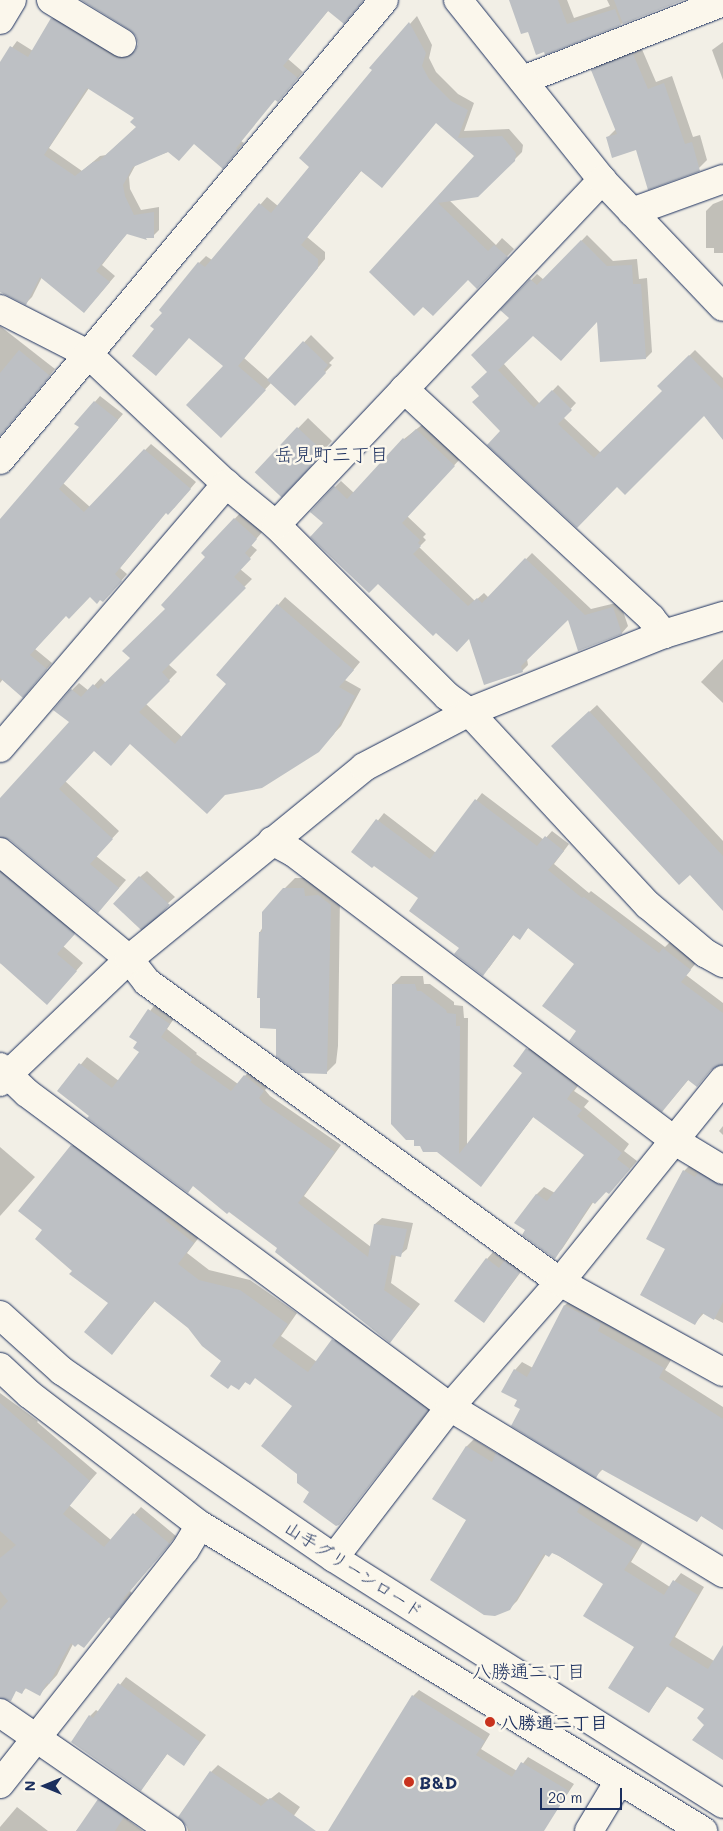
<!DOCTYPE html>
<html>
<head>
<meta charset="utf-8">
<style>
	body { margin:0 }
	#map { position:relative; width:723px; height:1831px; overflow:hidden; background:#f2efe6; font-family:Mali,"Klee One",sans-serif }
	div>[style] { position:absolute }
	[style*='--x'] { left:calc(var(--x)*1px); top:calc(var(--y)*1px); width:calc(var(--w)*1px); rotate:calc(var(--a)*1deg) }
	.shadow>* { inset:0; background:#0003 }
	.building>* { inset:0; background:#bdc0c4; transform-origin:0 0 }
	.roads { filter:drop-shadow(0 0 1px #1b2f5e) drop-shadow(0 0 1px #1b2f5e) }
	.minor>* { height:28px; margin:-14px; padding:0 14px; transform-origin:14px; border-radius:14px; background:#fbf7ec }
	.tertiary>* { height:28px; margin:-14px; padding:0 14px; transform-origin:14px; border-radius:14px; background:#fbf7ec }
	.dots>* { width:14px; height:14px; translate:-50% -50%; box-sizing:border-box; border:2px solid #fbf7ec; border-radius:50% }
	span { translate:-50% -50%; white-space:nowrap; text-align:center; line-height:1.15; -webkit-text-stroke:5px #fbf7ec; paint-order:stroke }
	.street-label { font-size:18px; color:#1b2f5e }
	.poi-label { font-size:18px; color:#1b2f5e; font-weight:700 }
	.left { translate:0 -50%; text-align:left }
	.neighbourhood-label { font-size:19px; color:#1b2f5e }
	.north { position:absolute; left:20px; top:1761px; width:50px; height:50px; -webkit-text-stroke:4px #fbf7ec; paint-order:stroke; rotate:270deg; font-size:14px; font-weight:700; line-height:20px; text-align:center; color:#1b2f5e }
	.north::after { content:''; display:block; margin:auto; width:18px; height:22px; background:#1b2f5e; clip-path:polygon(50% 0,100% 100%,50% 72%,0 100%) }
	.scale { position:absolute; left:540px; top:1788px; width:82px; height:22px; box-sizing:border-box; border:2px solid #1b2f5e; border-top:0; padding-left:6px; font-size:15px; line-height:18px; white-space:nowrap; color:#1b2f5e; -webkit-text-stroke:4px #fbf7ec; paint-order:stroke }
</style>
</head>
<body>
<div id="map">
	<div class="shadow">
		<i style="clip-path:polygon(evenodd,84px 0,337px 0,288px 59px,303px 72px,278px 101px,275px 98px,241px 141px,244px 143px,229px 161px,194px 142px,136px 164px,129px 177px,130px 189px,141px 210px,159px 207px,159px 230px,153px 236px,146px 238px,127px 233px,102px 265px,115px 276px,84px 312px,42px 277px,32px 297px,26px 303px,0 290px,0 64px,17px 41px,33px 51px,52px 19px,58px 13px,128px 53px,137px 51px,139px 43px,136px 34px,84px 0,89px 88px,136px 117px,137px 127px,106px 155px,100px 156px,82px 171px,49px 148px,89px 88px)"></i>
		<i style="clip-path:polygon(511px 0,567px 0,574px 18px,610px 6px,607px 0,671px 0,647px 14px,546px 53px)"></i>
		<i style="clip-path:polygon(417px 16px,432px 45px,429px 58px,436px 72px,458px 94px,474px 103px,464px 131px,509px 129px,523px 145px,522px 152px,478px 196px,449px 200px,496px 245px,502px 238px,514px 249px,477px 288px,468px 279px,423px 305px,370px 272px,476px 156px,436px 122px,382px 187px,362px 170px,307px 237px,325px 252px,325px 259px,244px 358px,269px 380px,311px 335px,334px 358px,329px 363px,332px 365px,295px 404px,272px 382px,228px 429px,225px 366px,190px 337px,156px 329px,164px 313px,161px 310px,199px 263px,206px 256px,212px 260px,267px 197px,278px 206px,310px 167px,373px 69px,371px 68px)"></i>
		<i style="clip-path:polygon(723px 42px,723px 80px,712px 50px)"></i>
		<i style="clip-path:polygon(641px 47px,656px 82px,672px 76px,693px 137px,700px 135px,707px 160px,699px 168px,607px 138px,616px 129px,592px 71px,600px 63px)"></i>
		<i style="clip-path:polygon(723px 200px,723px 253px,714px 253px,714px 248px,706px 248px,706px 211px,713px 204px)"></i>
		<i style="clip-path:polygon(587px 235px,613px 261px,637px 259px,639px 279px,647px 278px,652px 352px,646px 358px,598px 319px,533px 335px,503px 363px,540px 404px,558px 385px,576px 403px,563px 417px,601px 453px,663px 391px,659px 386px,695px 350px,723px 378px,723px 438px,704px 414px,617px 485px,502px 431px,481px 396px,511px 318px,502px 310px,537px 274px,544px 280px)"></i>
		<i style="clip-path:polygon(0 326px,55px 369px,0 434px)"></i>
		<i style="clip-path:polygon(100px 396px,123px 414px,63px 483px,90px 507px,151px 444px,196px 482px,174px 508px,166px 512px,120px 568px,127px 574px,109px 595px,90px 596px,66px 615px,35px 649px,52px 663px,28px 690px,3px 679px,0 683px,0 525px,80px 427px,76px 424px)"></i>
		<i style="clip-path:polygon(308px 418px,332px 441px,291px 485px,256px 472px)"></i>
		<i style="clip-path:polygon(423px 424px,460px 459px,407px 516px,426px 534px,423px 537px,426px 540px,419px 547px,475px 601px,484px 593px,489px 598px,532px 553px,591px 609px,620px 602px,628px 626px,622px 633px,578px 649px,569px 618px,527px 659px,528px 665px,522px 671px,470px 637px,325px 523px,335px 487px,341px 481px,354px 493px,404px 439px)"></i>
		<i style="clip-path:polygon(242px 511px,263px 531px,251px 545px,257px 550px,240px 569px,252px 579px,168px 664px,177px 672px,146px 704px,182px 737px,228px 684px,218px 675px,285px 597px,360px 662px,345px 680px,361px 689px,341px 726px,318px 751px,130px 743px,94px 750px,65px 781px,119px 831px,96px 856px,126px 880px,98px 912px,11px 839px,0 836px,0 801px,71px 722px,72px 690px,79px 683px,89px 691px,101px 678px,106px 683px,131px 658px,207px 557px,203px 553px)"></i>
		<i style="clip-path:polygon(723px 659px,723px 703px,701px 682px)"></i>
		<i style="clip-path:polygon(597px 705px,723px 841px,723px 909px,560px 739px)"></i>
		<i style="clip-path:polygon(482px 793px,544px 840px,552px 831px,569px 844px,554px 864px,589px 893px,591px 891px,665px 947px,670px 942px,696px 963px,686px 975px,723px 1003px,723px 1064px,689px 1079px,668px 1104px,578px 1031px,576px 963px,529px 927px,519px 938px,514px 934px,489px 968px,460px 948px,420px 898px,374px 864px,353px 852px,384px 813px,436px 853px)"></i>
		<i style="clip-path:polygon(0 859px,81px 926px,63px 946px,83px 963px,54px 996px,0 963px)"></i>
		<i style="clip-path:polygon(147px 871px,175px 897px,141px 927px,140px 877px)"></i>
		<i style="clip-path:polygon(295px 878px,314px 878px,314px 886px,328px 886px,340px 895px,338px 1046px,336px 1063px,326px 1073px,277px 1028px,260px 932px,284px 889px)"></i>
		<i style="clip-path:polygon(401px 976px,423px 976px,424px 984px,430px 984px,454px 1002px,454px 1005px,463px 1006px,464px 1018px,468px 1018px,467px 1147px,524px 1073px,514px 1066px,535px 1041px,584px 1078px,574px 1091px,589px 1101px,584px 1107px,629px 1144px,624px 1151px,637px 1161px,609px 1193px,607px 1191px,594px 1201px,562px 1249px,554px 1257px,536px 1195px,544px 1187px,555px 1193px,586px 1155px,534px 1116px,481px 1185px,438px 1151px,393px 984px)"></i>
		<i style="clip-path:polygon(156px 1003px,175px 1017px,167px 1029px,197px 1053px,196px 1054px,238px 1084px,251px 1069px,270px 1084px,265px 1090px,270px 1096px,341px 1145px,304px 1196px,371px 1247px,375px 1224px,382px 1218px,413px 1223px,407px 1249px,400px 1255px,396px 1255px,391px 1283px,420px 1304px,390px 1342px,279px 1248px,194px 1185px,90px 1116px,59px 1091px,87px 1057px,119px 1081px,141px 1052px,139px 1042px,131px 1037px)"></i>
		<i style="clip-path:polygon(723px 1126px,723px 1135px,719px 1131px)"></i>
		<i style="clip-path:polygon(82px 1136px,203px 1232px,187px 1253px,209px 1270px,250px 1280px,297px 1313px,281px 1336px,317px 1362px,343px 1330px,437px 1400px,339px 1524px,311px 1492px,294px 1405px,256px 1377px,246px 1381px,239px 1389px,223px 1361px,189px 1327px,155px 1301px,112px 1353px,109px 1303px,73px 1270px,44px 1230px,72px 1146px)"></i>
		<i style="clip-path:polygon(0 1147px,35px 1177px,0 1216px)"></i>
		<i style="clip-path:polygon(691px 1164px,723px 1176px,723px 1323px,704px 1313px,695px 1323px,666px 1249px,684px 1171px)"></i>
		<i style="clip-path:polygon(493px 1252px,506px 1261px,512px 1255px,526px 1265px,484px 1321px,487px 1259px)"></i>
		<i style="clip-path:polygon(573px 1298px,608px 1316px,605px 1323px,671px 1360px,665px 1370px,723px 1407px,723px 1528px,702px 1515px,697px 1521px,604px 1468px,596px 1476px,522px 1409px,519px 1400px,515px 1370px,522px 1362px,533px 1368px,565px 1305px)"></i>
		<i style="clip-path:polygon(0 1393px,38px 1421px,37px 1422px,97px 1473px,69px 1505px,111px 1540px,141px 1507px,176px 1536px,130px 1591px,132px 1593px,118px 1610px,79px 1642px,73px 1644px,57px 1675px,40px 1694px,27px 1687px,22px 1692px,0 1674px)"></i>
		<i style="clip-path:polygon(474px 1439px,498px 1454px,505px 1447px,583px 1504px,643px 1542px,631px 1562px,670px 1587px,681px 1573px,704px 1587px,675px 1637px,714px 1661px,723px 1647px,723px 1758px,706px 1725px,706px 1709px,668px 1685px,649px 1712px,636px 1647px,605px 1583px,552px 1552px,546px 1554px,517px 1601px,509px 1609px,467px 1519px,434px 1498px,467px 1446px)"></i>
		<i style="clip-path:polygon(126px 1677px,206px 1735px,184px 1764px,168px 1753px,141px 1790px,90px 1716px,96px 1710px,99px 1712px)"></i>
		<i style="clip-path:polygon(419px 1690px,490px 1734px,481px 1749px,517px 1771px,528px 1757px,574px 1784px,544px 1829px,535px 1831px,330px 1831px,413px 1696px)"></i>
		<i style="clip-path:polygon(218px 1765px,269px 1800px,279px 1792px,300px 1807px,283px 1831px,188px 1831px,186px 1823px,211px 1772px)"></i>
		<i style="clip-path:polygon(106px 1793px,131px 1815px,128px 1820px,143px 1831px,76px 1831px)"></i>
		<i style="clip-path:polygon(17px 1807px,48px 1831px,0 1831px,0 1827px)"></i>
	</div>
	<div class="building">
		<i style="clip-path:polygon(evenodd,81px 0,364px 0,344px 24px,328px 11px,283px 66px,298px 78px,278px 102px,275px 100px,236px 148px,238px 150px,223px 169px,194px 144px,179px 161px,168px 152px,133px 167px,123px 185px,125px 196px,134px 215px,154px 212px,154px 238px,146px 238px,147px 240px,127px 234px,96px 271px,110px 282px,84px 313px,40px 277px,26px 305px,0 292px,0 62px,10px 46px,28px 57px,51px 18px,114px 57px,121px 59px,129px 57px,135px 51px,138px 44px,136px 36px,130px 30px,81px 0,87px 88px,134px 118px,130px 122px,136px 127px,99px 161px,93px 162px,75px 176px,44px 155px,87px 88px)"></i>
		<i style="clip-path:polygon(509px 0,558px 0,567px 24px,615px 9px,621px 25px,545px 55px,544px 52px,536px 55px,528px 32px,521px 34px)"></i>
		<i style="clip-path:polygon(614px 0,684px 0,623px 24px)"></i>
		<i style="clip-path:polygon(409px 22px,426px 53px,422px 66px,429px 79px,451px 101px,468px 110px,458px 138px,502px 136px,516px 153px,515px 161px,478px 197px,438px 203px,488px 251px,494px 245px,508px 257px,477px 289px,468px 280px,433px 316px,423px 307px,414px 316px,369px 272px,474px 156px,436px 123px,382px 188px,361px 171px,301px 245px,318px 259px,318px 268px,238px 366px,266px 390px,221px 438px,186px 405px,223px 366px,189px 338px,156px 376px,132px 356px,154px 329px,150px 326px,162px 313px,159px 310px,198px 262px,205px 267px,259px 203px,271px 213px,309px 167px,299px 158px,372px 70px,369px 68px)"></i>
		<i style="clip-path:polygon(633px 54px,648px 89px,664px 83px,685px 144px,692px 142px,700px 171px,648px 190px,636px 150px,612px 158px,606px 137px,617px 134px,591px 70px)"></i>
		<i style="clip-path:polygon(581px 240px,607px 266px,632px 265px,633px 284px,641px 284px,646px 359px,600px 362px,597px 322px,561px 361px,533px 336px,498px 370px,534px 408px,552px 390px,572px 410px,558px 424px,594px 458px,662px 391px,657px 386px,689px 355px,723px 390px,723px 440px,704px 416px,625px 495px,617px 487px,577px 528px,487px 445px,500px 431px,472px 402px,479px 396px,471px 387px,487px 372px,471px 355px,509px 318px,500px 310px,530px 279px,537px 285px)"></i>
		<i style="clip-path:polygon(303px 341px,328px 365px,324px 370px,326px 373px,295px 406px,267px 380px)"></i>
		<i style="clip-path:polygon(19px 350px,50px 376px,0 436px,0 373px)"></i>
		<i style="clip-path:polygon(94px 401px,118px 420px,59px 489px,84px 512px,144px 449px,191px 489px,168px 515px,166px 513px,115px 574px,122px 581px,103px 602px,100px 600px,97px 604px,90px 597px,69px 619px,66px 616px,30px 655px,47px 669px,23px 698px,0 678px,0 519px,79px 427px,74px 424px)"></i>
		<i style="left:297px;top:427px;width:37px;height:62px;rotate:43deg"></i>
		<i style="clip-path:polygon(416px 429px,455px 466px,402px 523px,420px 540px,418px 543px,421px 546px,413px 554px,468px 606px,477px 598px,482px 603px,525px 558px,585px 615px,613px 607px,622px 634px,578px 651px,568px 620px,521px 666px,523px 672px,484px 685px,469px 639px,457px 652px,436px 633px,433px 636px,378px 584px,369px 593px,313px 540px,310px 537px,323px 523px,310px 512px,334px 486px,347px 499px,403px 438px,405px 440px)"></i>
		<i style="clip-path:polygon(234px 518px,257px 539px,245px 553px,251px 559px,234px 577px,246px 588px,162px 672px,170px 681px,139px 712px,175px 744px,226px 684px,216px 675px,277px 604px,354px 670px,339px 687px,355px 696px,334px 734px,319px 752px,262px 788px,225px 795px,207px 814px,130px 744px,111px 766px,94px 751px,59px 789px,113px 839px,90px 864px,119px 888px,98px 913px,10px 840px,0 837px,0 798px,69px 722px,53px 710px,71px 689px,81px 697px,93px 684px,98px 689px,130px 658px,122px 651px,165px 609px,161px 605px,205px 557px,201px 553px)"></i>
		<i style="clip-path:polygon(589px 711px,723px 856px,723px 911px,690px 875px,679px 885px,551px 746px)"></i>
		<i style="clip-path:polygon(475px 799px,537px 846px,545px 836px,564px 851px,548px 870px,582px 898px,584px 897px,659px 953px,663px 948px,691px 970px,681px 982px,723px 1013px,723px 1065px,711px 1070px,697px 1087px,688px 1080px,662px 1112px,569px 1041px,576px 1031px,542px 1006px,574px 964px,528px 928px,520px 940px,513px 935px,483px 976px,454px 954px,459px 948px,409px 911px,418px 898px,374px 866px,372px 868px,351px 852px,376px 819px,430px 859px)"></i>
		<i style="clip-path:polygon(0 872px,75px 934px,57px 954px,77px 971px,47px 1005px,0 963px)"></i>
		<i style="left:139px;top:876px;width:42px;height:38px;rotate:43deg"></i>
		<i style="clip-path:polygon(283px 888px,304px 888px,305px 896px,318px 895px,331px 905px,327px 1074px,299px 1073px,276px 1057px,276px 1029px,260px 1028px,260px 998px,257px 998px,259px 932px,262px 932px,262px 912px)"></i>
		<i style="clip-path:polygon(392px 984px,415px 984px,417px 991px,421px 991px,446px 1010px,447px 1013px,456px 1014px,456px 1026px,460px 1026px,459px 1154px,522px 1073px,513px 1066px,526px 1048px,576px 1086px,567px 1099px,582px 1110px,577px 1116px,622px 1153px,617px 1159px,630px 1169px,609px 1194px,606px 1192px,595px 1204px,592px 1202px,555px 1259px,522px 1235px,525px 1230px,514px 1223px,536px 1194px,547px 1201px,584px 1155px,533px 1117px,481px 1187px,437px 1152px,423px 1152px,420px 1146px,414px 1146px,414px 1140px,406px 1140px,391px 1124px)"></i>
		<i style="clip-path:polygon(148px 1009px,170px 1024px,161px 1037px,192px 1060px,190px 1062px,231px 1091px,244px 1075px,264px 1091px,259px 1098px,263px 1103px,335px 1152px,298px 1203px,368px 1257px,374px 1224px,407px 1229px,401px 1257px,391px 1255px,384px 1290px,414px 1311px,390px 1343px,275px 1252px,277px 1248px,229px 1212px,227px 1214px,193px 1186px,188px 1193px,87px 1118px,89px 1116px,57px 1091px,79px 1063px,112px 1088px,139px 1052px,133px 1048px,137px 1042px,129px 1037px)"></i>
		<i style="clip-path:polygon(71px 1145px,168px 1217px,165px 1220px,194px 1243px,178px 1264px,199px 1280px,240px 1290px,288px 1324px,272px 1346px,308px 1372px,332px 1339px,428px 1410px,339px 1525px,336px 1526px,303px 1502px,309px 1492px,297px 1483px,297px 1474px,261px 1446px,292px 1406px,255px 1378px,250px 1385px,245px 1382px,239px 1390px,231px 1385px,228px 1389px,210px 1376px,221px 1361px,202px 1346px,188px 1328px,154px 1301px,112px 1355px,84px 1332px,108px 1303px,69px 1274px,72px 1271px,35px 1239px,42px 1230px,18px 1211px)"></i>
		<i style="clip-path:polygon(683px 1170px,695px 1177px,698px 1173px,723px 1186px,723px 1302px,714px 1320px,702px 1313px,695px 1325px,640px 1295px,665px 1249px,646px 1239px)"></i>
		<i style="clip-path:polygon(486px 1258px,499px 1268px,504px 1261px,520px 1272px,484px 1323px,454px 1301px)"></i>
		<i style="clip-path:polygon(564px 1305px,601px 1324px,598px 1331px,664px 1368px,659px 1378px,723px 1419px,723px 1530px,701px 1516px,697px 1522px,601px 1469px,596px 1478px,511px 1426px,520px 1409px,514px 1406px,517px 1400px,501px 1392px,514px 1369px,527px 1377px)"></i>
		<i style="clip-path:polygon(0 1403px,90px 1481px,63px 1514px,104px 1547px,133px 1513px,170px 1544px,123px 1599px,125px 1601px,111px 1619px,109px 1617px,84px 1648px,78px 1644px,75px 1647px,71px 1643px,49px 1684px,47px 1683px,40px 1696px,25px 1688px,22px 1694px,16px 1691px,11px 1701px,0 1698px,0 1610px,8px 1601px,0 1591px,0 1558px,16px 1545px,0 1531px)"></i>
		<i style="clip-path:polygon(466px 1446px,492px 1462px,496px 1453px,581px 1505px,577px 1512px,637px 1550px,624px 1570px,664px 1595px,673px 1580px,698px 1595px,669px 1645px,708px 1669px,723px 1645px,723px 1760px,692px 1740px,704px 1725px,697px 1718px,704px 1709px,666px 1686px,649px 1713px,608px 1688px,634px 1647px,583px 1616px,603px 1584px,559px 1556px,552px 1553px,549px 1557px,544px 1554px,510px 1610px,495px 1616px,484px 1615px,430px 1580px,466px 1520px,432px 1499px)"></i>
		<i style="clip-path:polygon(118px 1683px,200px 1742px,184px 1766px,167px 1754px,141px 1791px,71px 1742px,89px 1715px,93px 1718px)"></i>
		<i style="clip-path:polygon(412px 1695px,485px 1741px,476px 1755px,512px 1777px,521px 1762px,569px 1791px,544px 1831px,328px 1831px)"></i>
		<i style="clip-path:polygon(210px 1771px,261px 1806px,270px 1798px,316px 1831px,191px 1831px,178px 1817px)"></i>
		<i style="clip-path:polygon(98px 1799px,124px 1817px,115px 1831px,76px 1831px)"></i>
	</div>
	<div class="roads">
		<div class="minor">
			<i style="--x:51;--y:0;--w:83;--a:31.2"></i>
			<i style="--x:0;--y:20;--w:23;--a:-59"></i>
			<i style="--x:523;--y:80;--w:215;--a:-21.3"></i>
			<i style="--x:632;--y:212;--w:97;--a:-19.9"></i>
			<i style="--x:0;--y:309;--w:99;--a:27.1"></i>
			<i style="--x:88;--y:354;--w:190;--a:43.3"></i>
			<i style="--x:226;--y:484;--w:65;--a:39.4"></i>
			<i style="--x:276;--y:525;--w:242;--a:45"></i>
			<i style="--x:447;--y:696;--w:27;--a:36"></i>
			<i style="--x:469;--y:712;--w:263;--a:47.2"></i>
			<i style="--x:648;--y:905;--w:75;--a:40.1"></i>
			<i style="--x:705;--y:953;--w:21;--a:29"></i>
			<i style="--x:404;--y:389;--w:337;--a:42.8"></i>
			<i style="--x:651;--y:618;--w:21;--a:51"></i>
			<i style="--x:0;--y:460;--w:599;--a:-50.15"></i>
			<i style="--x:276;--y:525;--w:475;--a:-46.6"></i>
			<i style="--x:0;--y:748;--w:348;--a:-49.4"></i>
			<i style="--x:272;--y:841;--w:24;--a:28"></i>
			<i style="--x:293;--y:852;--w:479;--a:37.1"></i>
			<i style="--x:675;--y:1141;--w:56;--a:31.1"></i>
			<i style="--x:0;--y:852;--w:168;--a:39.7"></i>
			<i style="--x:129;--y:959;--w:29;--a:52"></i>
			<i style="--x:147;--y:982;--w:510;--a:35.99"></i>
			<i style="--x:560;--y:1282;--w:186;--a:28.9"></i>
			<i style="--x:0;--y:1067;--w:37;--a:44"></i>
			<i style="--x:27;--y:1093;--w:527;--a:36.59"></i>
			<i style="--x:450;--y:1407;--w:320;--a:31.3"></i>
			<i style="--x:334;--y:1558;--w:190;--a:-52.5"></i>
			<i style="--x:450;--y:1407;--w:167;--a:-48.7"></i>
			<i style="--x:560;--y:1282;--w:260;--a:-51.1"></i>
			<i style="--x:0;--y:1713;--w:208;--a:34.6"></i>
			<i style="--x:0;--y:1784;--w:298;--a:-51.7"></i>
			<i style="--x:185;--y:1550;--w:29;--a:-59"></i>
			<i style="--x:589;--y:1831;--w:58;--a:-59"></i>
		</div>
		<div class="tertiary">
			<i style="--x:458;--y:0;--w:231;--a:51.3"></i>
			<i style="--x:602;--y:180;--w:175;--a:46.4"></i>
			<i style="--x:0;--y:1082;--w:178;--a:-43.6"></i>
			<i style="--x:129;--y:959;--w:303;--a:-39.2"></i>
			<i style="--x:364;--y:767;--w:119;--a:-27.6"></i>
			<i style="--x:469;--y:712;--w:210;--a:-21.8"></i>
			<i style="--x:664;--y:634;--w:62;--a:-17"></i>
			<i style="--x:0;--y:1315;--w:84;--a:42.1"></i>
			<i style="--x:62;--y:1371;--w:330;--a:34.5"></i>
			<i style="--x:334;--y:1558;--w:460;--a:32.3"></i>
			<i style="--x:0;--y:1367;--w:40;--a:43"></i>
			<i style="--x:29;--y:1394;--w:215;--a:37.5"></i>
			<i style="--x:200;--y:1525;--w:589;--a:31.31"></i>
		</div>
	</div>
	<div class="dots">
		<i style="left:490px;top:1722px;background:#c8321e"></i>
		<i style="left:409px;top:1782px;background:#c8321e"></i>
	</div>
	<div class="street-label">
		<span style="left:354px;top:1569px;rotate:33deg">山手グリーンロード</span>
	</div>
	<div class="poi-label">
		<span class="left" style="left:500px;top:1722px">八勝通二丁目</span>
		<span class="left" style="left:419px;top:1782px">B&amp;D</span>
	</div>
	<div class="neighbourhood-label">
		<span style="left:332px;top:454px">岳見町三丁目</span>
		<span style="left:529px;top:1671px">八勝通二丁目</span>
	</div>
	<div class="north">N</div>
	<div class="scale">20 m</div>
</div>
</body>
</html>
